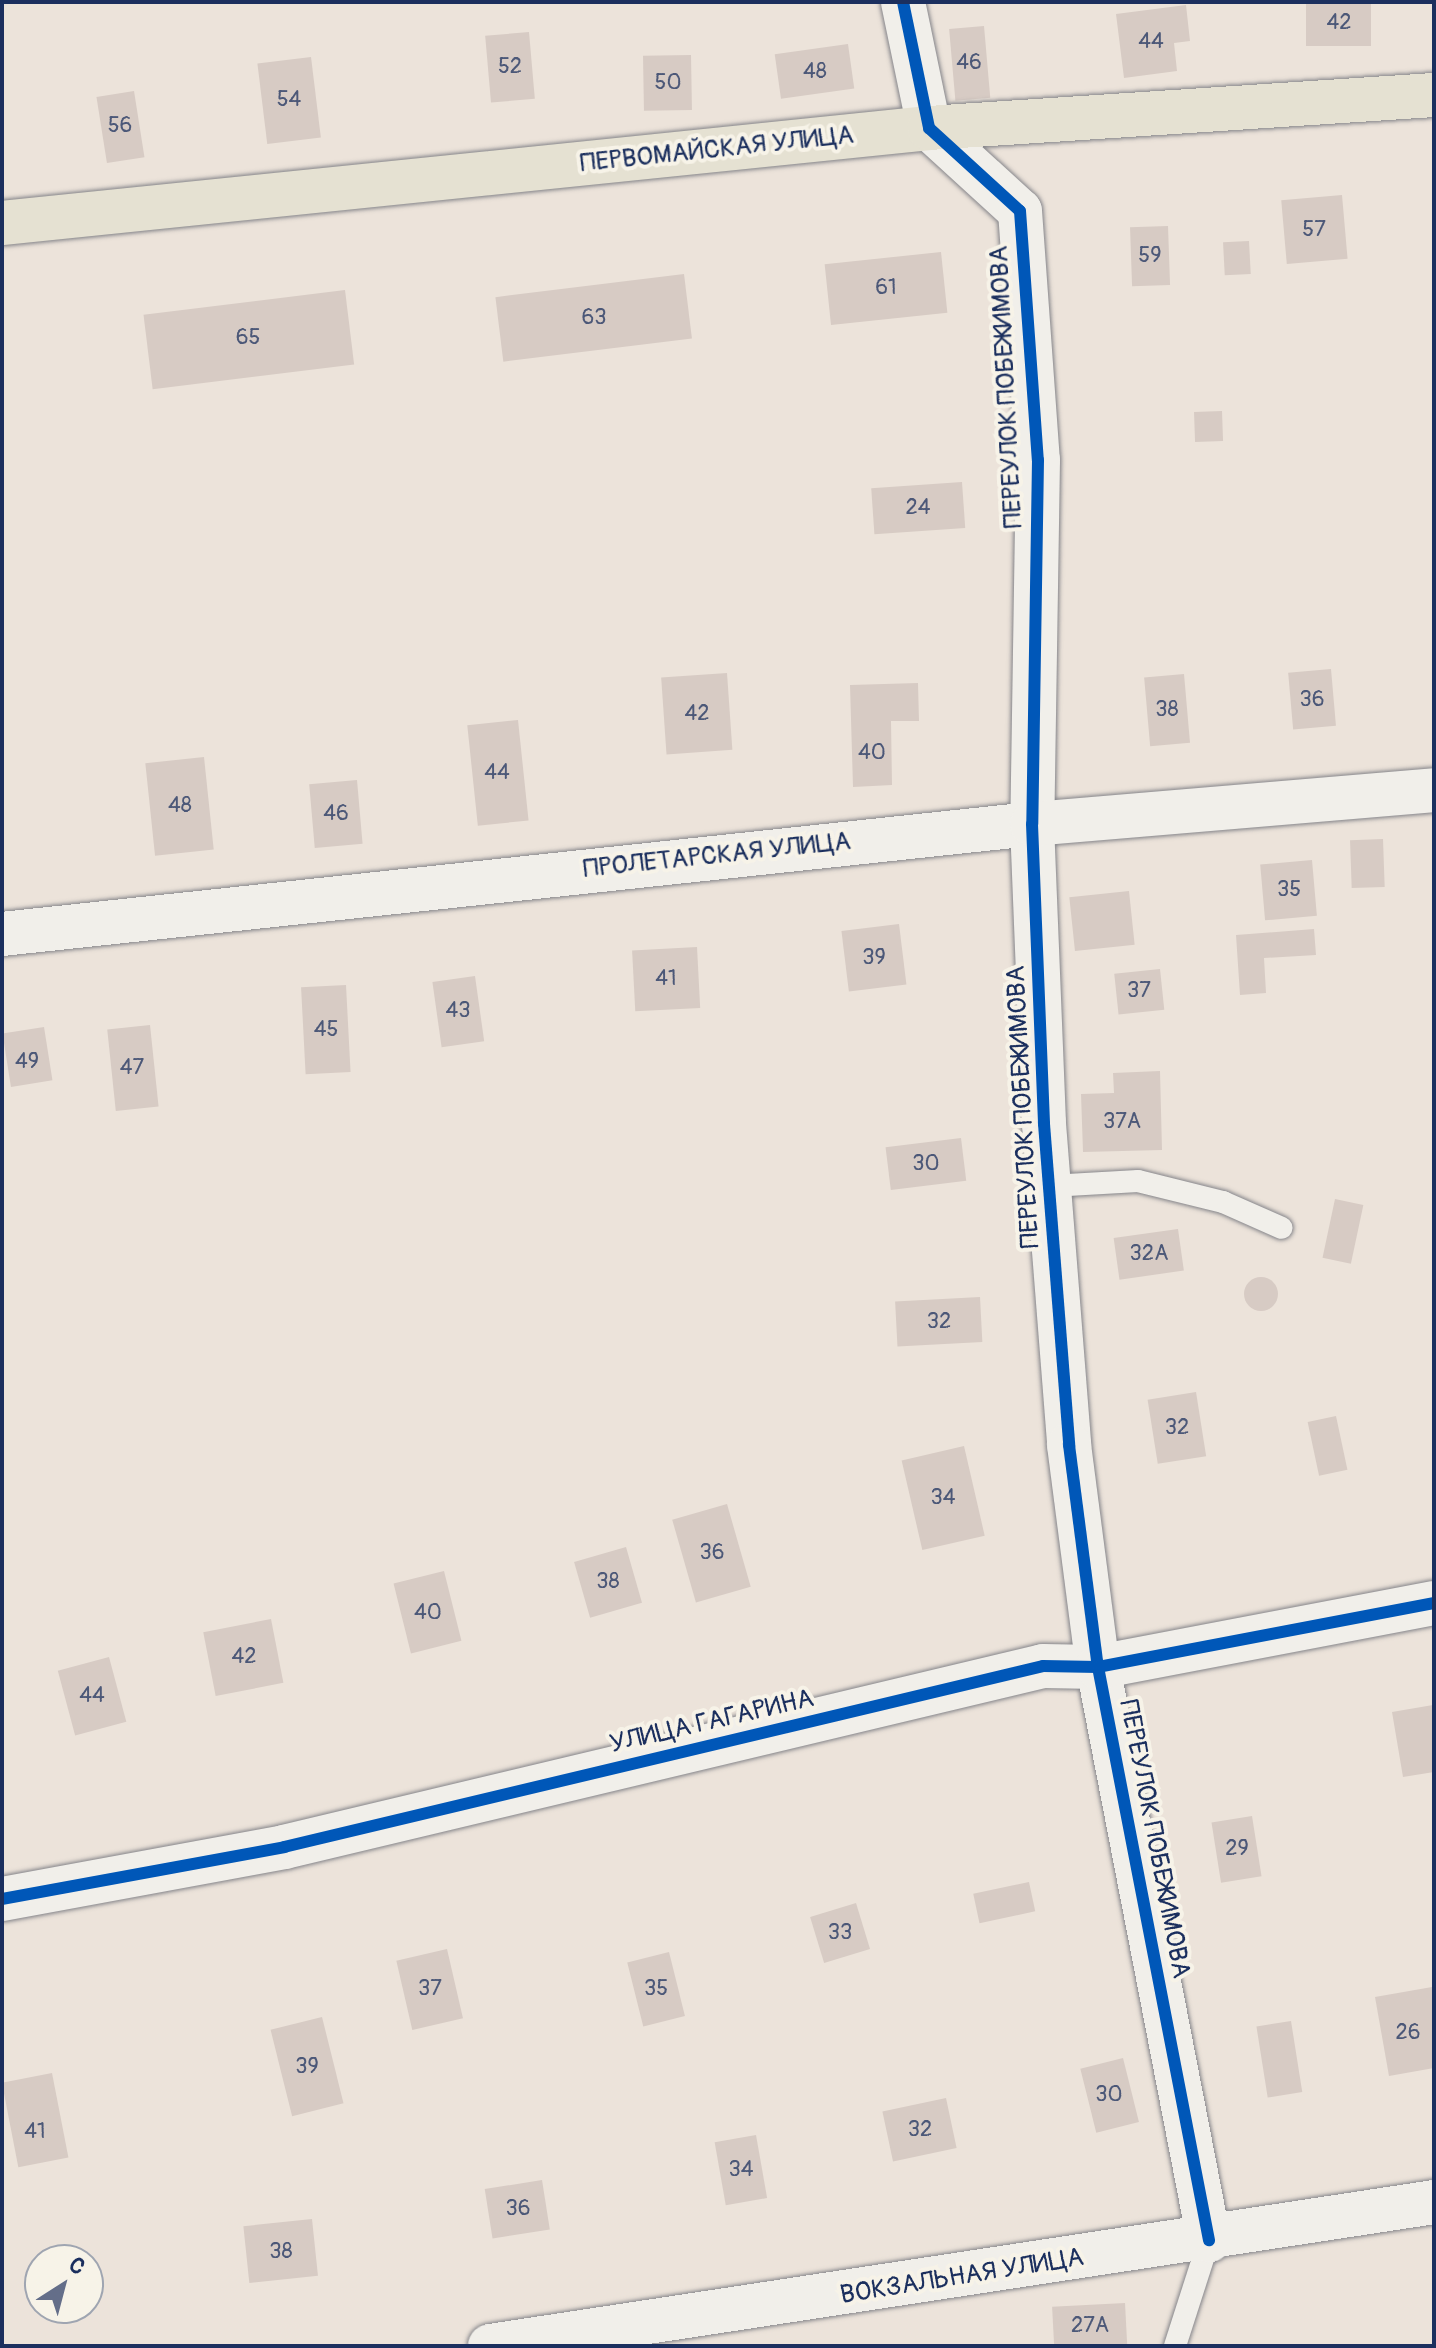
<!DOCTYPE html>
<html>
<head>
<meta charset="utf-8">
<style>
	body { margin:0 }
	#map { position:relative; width:1436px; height:2348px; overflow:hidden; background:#ece3da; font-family:Pangolin,sans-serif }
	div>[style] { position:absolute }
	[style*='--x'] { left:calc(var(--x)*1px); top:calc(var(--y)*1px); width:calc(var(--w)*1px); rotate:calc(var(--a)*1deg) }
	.building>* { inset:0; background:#d7cbc4; transform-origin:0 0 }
	.round { border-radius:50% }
	.roads { filter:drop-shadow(0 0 2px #85858a) drop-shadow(0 0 2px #85858a) }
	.service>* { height:22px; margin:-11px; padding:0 11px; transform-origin:11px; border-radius:11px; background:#f1efea }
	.minor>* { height:44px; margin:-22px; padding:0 22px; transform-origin:22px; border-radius:22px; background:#f1efea }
	.primary>* { height:44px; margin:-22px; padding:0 22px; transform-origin:22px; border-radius:22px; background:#e5e1d2 }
	.cycleway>* { height:12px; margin:-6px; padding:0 6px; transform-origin:6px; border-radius:6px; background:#0057b8 }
	span { translate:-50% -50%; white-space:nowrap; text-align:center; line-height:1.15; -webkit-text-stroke:8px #f7f3e8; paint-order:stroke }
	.number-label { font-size:22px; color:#4c5878 }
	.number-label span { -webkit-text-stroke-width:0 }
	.street-label { font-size:26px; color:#1b2f5e }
	.frame { position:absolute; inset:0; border:4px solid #1b2f5e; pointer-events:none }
	.north { position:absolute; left:24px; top:2244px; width:80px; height:80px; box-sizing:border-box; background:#f7f3e8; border:2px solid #9fa5b1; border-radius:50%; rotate:36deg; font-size:22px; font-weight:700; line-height:32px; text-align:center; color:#1b2f5e }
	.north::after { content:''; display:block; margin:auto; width:28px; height:36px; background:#646e89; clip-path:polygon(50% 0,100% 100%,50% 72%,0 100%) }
</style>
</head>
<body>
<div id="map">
	<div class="building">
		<i style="left:1306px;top:2px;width:65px;height:44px"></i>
		<i style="clip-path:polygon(1186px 5px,1190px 41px,1174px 43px,1177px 71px,1124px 78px,1116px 14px)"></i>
		<i style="left:984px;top:26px;width:72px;height:35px;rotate:85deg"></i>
		<i style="left:529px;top:32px;width:67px;height:44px;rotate:85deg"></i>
		<i style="left:848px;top:44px;width:45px;height:74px;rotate:82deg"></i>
		<i style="left:691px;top:55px;width:55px;height:48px;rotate:89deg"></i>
		<i style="left:311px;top:57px;width:81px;height:54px;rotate:83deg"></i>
		<i style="left:134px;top:91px;width:67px;height:38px;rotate:81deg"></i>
		<i style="left:1342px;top:195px;width:64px;height:61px;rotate:85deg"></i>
		<i style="left:1168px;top:226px;width:59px;height:38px;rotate:88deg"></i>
		<i style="left:1249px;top:241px;width:33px;height:26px;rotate:87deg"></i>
		<i style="left:941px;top:252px;width:61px;height:117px;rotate:84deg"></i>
		<i style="left:684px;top:274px;width:65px;height:190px;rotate:83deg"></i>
		<i style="left:345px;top:290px;width:75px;height:203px;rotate:83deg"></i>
		<i style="left:1222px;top:411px;width:30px;height:28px;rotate:88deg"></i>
		<i style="left:962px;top:482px;width:46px;height:91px;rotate:86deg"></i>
		<i style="left:1331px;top:669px;width:57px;height:43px;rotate:85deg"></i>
		<i style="left:727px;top:673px;width:77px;height:66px;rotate:86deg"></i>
		<i style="left:1184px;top:674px;width:69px;height:40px;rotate:85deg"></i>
		<i style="clip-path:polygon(918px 683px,919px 721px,891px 721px,892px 785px,853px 787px,850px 685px)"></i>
		<i style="left:518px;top:720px;width:101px;height:51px;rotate:84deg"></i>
		<i style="left:204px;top:757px;width:93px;height:59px;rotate:84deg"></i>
		<i style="left:357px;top:780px;width:64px;height:48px;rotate:85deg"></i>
		<i style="left:1383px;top:839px;width:48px;height:33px;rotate:88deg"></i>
		<i style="left:1312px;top:860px;width:56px;height:52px;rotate:85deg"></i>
		<i style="left:1129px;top:891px;width:54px;height:60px;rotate:84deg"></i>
		<i style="left:899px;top:924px;width:61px;height:58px;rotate:83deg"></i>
		<i style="clip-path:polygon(1314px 929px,1316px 955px,1264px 958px,1266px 993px,1240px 995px,1236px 935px)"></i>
		<i style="left:697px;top:947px;width:61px;height:65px;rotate:87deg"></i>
		<i style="left:1160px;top:969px;width:41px;height:46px;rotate:84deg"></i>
		<i style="left:475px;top:976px;width:66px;height:43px;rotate:82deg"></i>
		<i style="left:346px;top:985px;width:87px;height:45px;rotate:87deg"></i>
		<i style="left:150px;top:1025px;width:82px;height:43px;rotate:84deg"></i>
		<i style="left:44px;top:1027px;width:54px;height:42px;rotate:81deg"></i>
		<i style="clip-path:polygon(1160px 1071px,1162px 1150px,1083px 1152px,1081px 1094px,1114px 1093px,1113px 1073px)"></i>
		<i style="left:961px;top:1138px;width:43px;height:76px;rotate:83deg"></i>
		<i style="left:1335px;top:1199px;width:29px;height:60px;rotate:12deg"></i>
		<i style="left:1178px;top:1229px;width:42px;height:65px;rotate:82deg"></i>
		<i class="round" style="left:1244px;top:1277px;width:34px;height:34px"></i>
		<i style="left:980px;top:1297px;width:45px;height:85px;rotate:87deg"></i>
		<i style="left:1196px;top:1392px;width:65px;height:49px;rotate:81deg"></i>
		<i style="left:1336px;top:1416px;width:55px;height:29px;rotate:78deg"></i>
		<i style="left:964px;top:1446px;width:92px;height:64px;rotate:77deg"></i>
		<i style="left:727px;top:1504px;width:86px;height:57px;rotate:74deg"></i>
		<i style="left:626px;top:1547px;width:58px;height:54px;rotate:74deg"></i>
		<i style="left:444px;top:1571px;width:72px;height:52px;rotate:76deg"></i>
		<i style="left:271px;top:1619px;width:65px;height:69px;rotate:79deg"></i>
		<i style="left:109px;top:1657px;width:67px;height:53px;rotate:75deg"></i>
		<i style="clip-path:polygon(1433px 1705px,1434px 1772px,1403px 1777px,1392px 1712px)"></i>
		<i style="left:1252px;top:1816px;width:61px;height:41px;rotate:81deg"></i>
		<i style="left:1029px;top:1882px;width:30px;height:57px;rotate:78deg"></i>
		<i style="left:856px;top:1903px;width:48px;height:48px;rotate:73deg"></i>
		<i style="left:447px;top:1949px;width:71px;height:52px;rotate:77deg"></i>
		<i style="left:669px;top:1952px;width:66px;height:43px;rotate:76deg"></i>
		<i style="clip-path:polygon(1432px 1987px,1434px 2068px,1389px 2076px,1375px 1997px)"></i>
		<i style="left:322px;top:2017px;width:89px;height:53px;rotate:76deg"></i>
		<i style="left:1291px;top:2021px;width:72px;height:35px;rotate:81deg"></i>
		<i style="left:1123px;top:2058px;width:66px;height:44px;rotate:76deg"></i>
		<i style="left:52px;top:2073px;width:86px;height:51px;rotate:79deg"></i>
		<i style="left:946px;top:2098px;width:51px;height:65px;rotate:78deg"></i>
		<i style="left:756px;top:2135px;width:64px;height:42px;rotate:80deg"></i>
		<i style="left:542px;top:2180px;width:50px;height:58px;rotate:81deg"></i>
		<i style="left:312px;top:2219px;width:57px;height:69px;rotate:84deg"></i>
		<i style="left:1125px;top:2303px;width:43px;height:73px;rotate:87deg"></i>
	</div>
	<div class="roads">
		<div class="service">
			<i style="--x:1050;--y:1186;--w:88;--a:-3.3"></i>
			<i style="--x:1138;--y:1181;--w:88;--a:13.9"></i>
			<i style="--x:1223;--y:1202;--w:64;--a:23.8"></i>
			<i style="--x:1175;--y:2346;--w:111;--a:-72.2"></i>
		</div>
		<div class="minor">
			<i style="--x:903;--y:2;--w:129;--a:78.3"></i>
			<i style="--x:929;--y:128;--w:123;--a:42.4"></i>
			<i style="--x:1020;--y:211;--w:250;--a:85.9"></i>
			<i style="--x:1038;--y:460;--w:364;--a:90.9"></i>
			<i style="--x:1032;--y:824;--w:300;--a:87.7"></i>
			<i style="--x:1044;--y:1124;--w:322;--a:85.5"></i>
			<i style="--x:1069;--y:1445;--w:224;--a:82.6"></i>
			<i style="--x:1098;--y:1667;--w:584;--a:79.04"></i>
			<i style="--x:2;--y:934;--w:1036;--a:-6.1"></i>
			<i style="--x:1032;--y:824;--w:403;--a:-4.8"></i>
			<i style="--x:2;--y:1899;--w:287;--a:-10.4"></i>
			<i style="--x:284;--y:1847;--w:780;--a:-13.41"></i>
			<i style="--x:1043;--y:1666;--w:55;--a:1"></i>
			<i style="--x:1098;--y:1667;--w:342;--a:-10.8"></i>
			<i style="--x:490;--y:2346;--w:955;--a:-8.67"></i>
		</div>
		<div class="primary">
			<i style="--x:2;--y:223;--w:932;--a:-5.85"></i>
			<i style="--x:929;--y:128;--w:506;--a:-3.74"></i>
		</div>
	</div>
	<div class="cycleway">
		<i style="--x:903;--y:2;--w:129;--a:78.3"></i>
		<i style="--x:929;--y:128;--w:123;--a:42.4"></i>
		<i style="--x:1020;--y:211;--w:250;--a:85.9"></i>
		<i style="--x:1038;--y:460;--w:364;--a:90.9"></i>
		<i style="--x:1032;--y:824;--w:300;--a:87.7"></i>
		<i style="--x:1044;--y:1124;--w:322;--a:85.5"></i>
		<i style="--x:1069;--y:1445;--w:224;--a:82.6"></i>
		<i style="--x:1098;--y:1667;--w:584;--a:79.04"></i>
		<i style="--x:2;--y:1899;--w:287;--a:-10.4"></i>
		<i style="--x:284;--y:1847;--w:780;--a:-13.41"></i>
		<i style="--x:1043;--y:1666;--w:55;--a:1"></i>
		<i style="--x:1098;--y:1667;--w:342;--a:-10.8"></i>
	</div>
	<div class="number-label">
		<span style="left:1339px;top:23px">42</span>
		<span style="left:1151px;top:42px">44</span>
		<span style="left:969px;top:63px">46</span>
		<span style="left:510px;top:67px">52</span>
		<span style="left:815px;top:72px">48</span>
		<span style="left:668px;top:83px">50</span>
		<span style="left:289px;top:100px">54</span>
		<span style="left:120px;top:126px">56</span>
		<span style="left:1314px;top:230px">57</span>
		<span style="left:1150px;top:256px">59</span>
		<span style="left:886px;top:288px">61</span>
		<span style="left:594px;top:318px">63</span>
		<span style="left:248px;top:338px">65</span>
		<span style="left:918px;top:508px">24</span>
		<span style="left:1312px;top:700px">36</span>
		<span style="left:1167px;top:710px">38</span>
		<span style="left:697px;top:714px">42</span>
		<span style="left:872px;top:753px">40</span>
		<span style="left:497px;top:773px">44</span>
		<span style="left:180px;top:806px">48</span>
		<span style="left:336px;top:814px">46</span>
		<span style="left:1289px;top:890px">35</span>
		<span style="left:874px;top:958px">39</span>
		<span style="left:666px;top:979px">41</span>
		<span style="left:1139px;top:991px">37</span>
		<span style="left:458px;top:1011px">43</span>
		<span style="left:326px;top:1030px">45</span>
		<span style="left:27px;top:1062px">49</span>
		<span style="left:132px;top:1068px">47</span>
		<span style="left:1122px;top:1122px">37А</span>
		<span style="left:926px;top:1164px">30</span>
		<span style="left:1149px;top:1254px">32А</span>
		<span style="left:939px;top:1322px">32</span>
		<span style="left:1177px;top:1428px">32</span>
		<span style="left:943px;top:1498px">34</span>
		<span style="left:712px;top:1553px">36</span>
		<span style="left:608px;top:1582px">38</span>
		<span style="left:428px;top:1613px">40</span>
		<span style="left:244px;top:1657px">42</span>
		<span style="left:92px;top:1696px">44</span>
		<span style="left:1237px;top:1849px">29</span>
		<span style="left:840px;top:1933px">33</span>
		<span style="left:430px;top:1989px">37</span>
		<span style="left:656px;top:1989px">35</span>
		<span style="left:1408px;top:2033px">26</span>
		<span style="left:307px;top:2067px">39</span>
		<span style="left:1109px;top:2095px">30</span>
		<span style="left:920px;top:2130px">32</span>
		<span style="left:35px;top:2132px">41</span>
		<span style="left:741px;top:2170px">34</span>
		<span style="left:518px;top:2209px">36</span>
		<span style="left:281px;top:2252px">38</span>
		<span style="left:1090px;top:2326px">27А</span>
	</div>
	<div class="street-label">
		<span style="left:717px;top:150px;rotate:-6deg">ПЕРВОМАЙСКАЯ УЛИЦА</span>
		<span style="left:1007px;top:387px;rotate:-93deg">ПЕРЕУЛОК ПОБЕЖИМОВА</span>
		<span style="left:717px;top:856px;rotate:-6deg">ПРОЛЕТАРСКАЯ УЛИЦА</span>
		<span style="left:1024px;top:1107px;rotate:-93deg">ПЕРЕУЛОК ПОБЕЖИМОВА</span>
		<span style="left:712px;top:1722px;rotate:-13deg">УЛИЦА ГАГАРИНА</span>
		<span style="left:1154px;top:1839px;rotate:79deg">ПЕРЕУЛОК ПОБЕЖИМОВА</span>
		<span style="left:962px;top:2277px;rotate:-9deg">ВОКЗАЛЬНАЯ УЛИЦА</span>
	</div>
	<div class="frame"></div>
	<div class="north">С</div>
</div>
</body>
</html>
